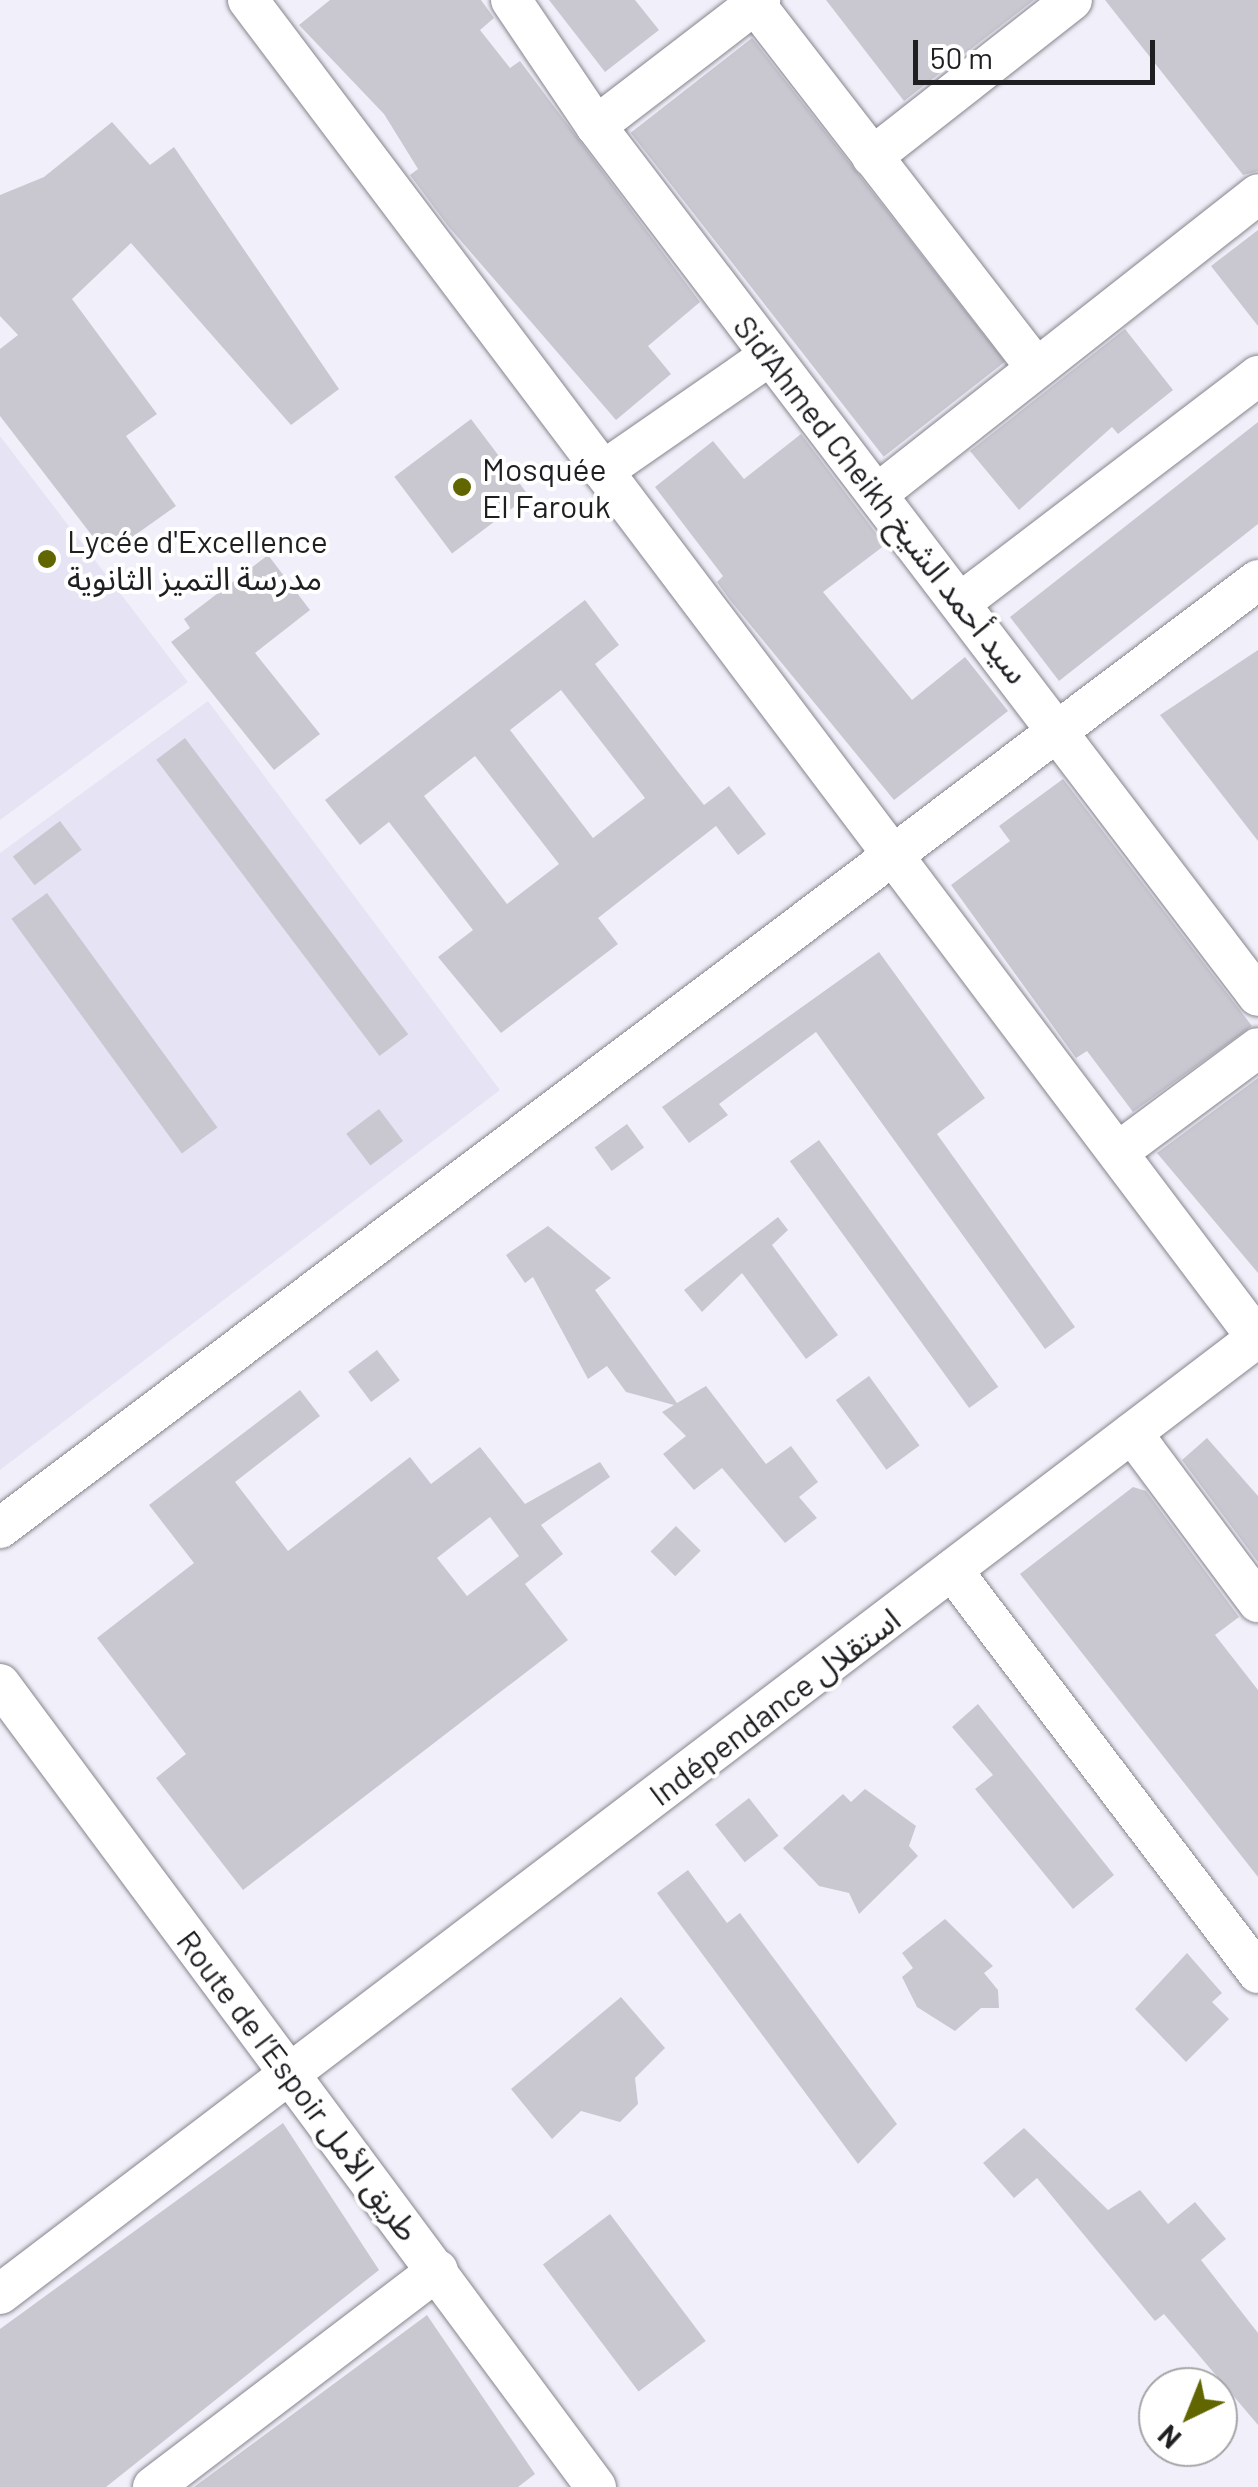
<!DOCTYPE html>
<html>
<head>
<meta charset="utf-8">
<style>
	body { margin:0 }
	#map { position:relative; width:1258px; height:2487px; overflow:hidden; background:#f1f0fa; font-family:Barlow,"Noto Sans Arabic",sans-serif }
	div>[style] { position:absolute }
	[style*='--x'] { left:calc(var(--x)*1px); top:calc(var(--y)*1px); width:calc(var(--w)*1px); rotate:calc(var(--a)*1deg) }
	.built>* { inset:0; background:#e5e3f4 }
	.building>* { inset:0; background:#c9c8d1; transform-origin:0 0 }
	.roads { filter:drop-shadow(0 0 2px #86858e) drop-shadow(0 0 2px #86858e) }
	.minor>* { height:40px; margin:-20px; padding:0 20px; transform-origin:20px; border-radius:20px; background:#fff }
	.dots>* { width:28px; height:28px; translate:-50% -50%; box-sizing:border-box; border:5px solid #fff; border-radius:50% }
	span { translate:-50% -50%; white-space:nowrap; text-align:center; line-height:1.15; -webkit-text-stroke:8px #fff; paint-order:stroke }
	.poi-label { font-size:32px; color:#1f1f22 }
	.left { translate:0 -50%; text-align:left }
	.street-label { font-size:32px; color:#1f1f22 }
	.north { position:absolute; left:1138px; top:2367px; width:100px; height:100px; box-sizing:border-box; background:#fff; border:2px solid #a5a5a7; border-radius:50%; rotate:223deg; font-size:28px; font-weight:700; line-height:40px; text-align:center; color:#1f1f22 }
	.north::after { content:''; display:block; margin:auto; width:35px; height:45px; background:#626601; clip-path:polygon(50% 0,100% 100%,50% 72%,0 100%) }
	.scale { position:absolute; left:913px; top:40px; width:242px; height:45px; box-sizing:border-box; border:5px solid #1f1f22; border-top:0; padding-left:12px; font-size:30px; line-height:35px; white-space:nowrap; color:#1f1f22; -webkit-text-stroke:8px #fff; paint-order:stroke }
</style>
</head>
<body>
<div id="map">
	<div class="built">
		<i style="clip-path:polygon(0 436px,188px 682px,0 820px)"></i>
		<i style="clip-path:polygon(208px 701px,500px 1090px,0 1470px,0 853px)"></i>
	</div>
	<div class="building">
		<i style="clip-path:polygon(330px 0,481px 0,494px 18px,480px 30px,510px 68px,520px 61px,700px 302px,648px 346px,671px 374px,616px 420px,448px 226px,410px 175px,418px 169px,384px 114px,299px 25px)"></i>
		<i style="clip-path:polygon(549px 0,635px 0,659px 30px,605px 72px)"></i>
		<i style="clip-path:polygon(826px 0,1034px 0,904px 101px)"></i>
		<i style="clip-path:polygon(1105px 0,1258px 0,1258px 171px,1243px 175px)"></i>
		<i style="left:752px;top:38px;width:411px;height:154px;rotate:52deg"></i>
		<i style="clip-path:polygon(112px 122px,150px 165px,174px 147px,339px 389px,291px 425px,131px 243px,72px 299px,157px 414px,126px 436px,176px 506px,107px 555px,0 416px,0 349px,18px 335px,0 316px,0 195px,44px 177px)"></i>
		<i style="clip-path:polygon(1258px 230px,1258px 326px,1211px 266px)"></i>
		<i style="clip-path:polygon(1125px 329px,1173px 390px,1118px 434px,1112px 427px,1019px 510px,970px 451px)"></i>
		<i style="left:471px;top:419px;width:96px;height:96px;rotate:53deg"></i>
		<i style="clip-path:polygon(1258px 422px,1258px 524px,1059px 681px,1010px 617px)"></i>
		<i style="clip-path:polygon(801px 434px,885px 545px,823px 592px,912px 700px,965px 657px,1008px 711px,894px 800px,730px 600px,717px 582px,723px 576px,655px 487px,713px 441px,744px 479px)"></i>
		<i style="clip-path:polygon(268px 555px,310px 610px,255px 653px,320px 734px,274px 770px,171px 642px,190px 628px,184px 619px)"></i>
		<i style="clip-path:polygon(evenodd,585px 600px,619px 645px,595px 664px,678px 772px,704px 805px,729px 786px,766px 834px,738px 855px,716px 826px,598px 918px,618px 944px,501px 1033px,438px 957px,473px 930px,389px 822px,360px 845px,325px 800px,585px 600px,561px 690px,645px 798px,593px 838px,510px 730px,561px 690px,585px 600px,475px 756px,559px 864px,507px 904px,424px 796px,475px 756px)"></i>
		<i style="clip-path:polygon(1258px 650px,1258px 841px,1160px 715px)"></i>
		<i style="left:185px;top:738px;width:371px;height:36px;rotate:53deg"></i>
		<i style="clip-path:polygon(1063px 779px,1252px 1026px,1133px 1112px,1087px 1051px,1076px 1058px,951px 885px,1010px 841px,999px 826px)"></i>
		<i style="left:60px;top:821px;width:36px;height:59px;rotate:53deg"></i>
		<i style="left:47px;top:893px;width:290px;height:44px;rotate:54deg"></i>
		<i style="clip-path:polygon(879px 952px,985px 1098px,937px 1134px,1075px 1327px,1045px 1349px,816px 1032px,719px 1104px,728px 1115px,689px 1143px,662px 1107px)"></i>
		<i style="clip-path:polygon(1258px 1078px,1258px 1273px,1157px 1153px)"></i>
		<i style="left:379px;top:1109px;width:40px;height:41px;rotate:53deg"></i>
		<i style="left:627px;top:1124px;width:29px;height:40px;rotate:54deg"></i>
		<i style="left:819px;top:1140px;width:305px;height:36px;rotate:54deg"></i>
		<i style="clip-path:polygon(778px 1217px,788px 1230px,772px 1245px,838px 1335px,806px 1359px,742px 1273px,702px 1312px,684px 1290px)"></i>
		<i style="clip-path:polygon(548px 1226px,611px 1278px,595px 1290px,677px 1403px,706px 1386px,766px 1464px,791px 1446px,818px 1482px,799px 1497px,817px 1518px,785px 1543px,722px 1468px,694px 1490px,663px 1454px,686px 1436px,662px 1412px,674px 1405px,626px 1392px,607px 1366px,588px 1379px,533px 1277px,525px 1283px,506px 1255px)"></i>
		<i style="left:377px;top:1350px;width:38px;height:36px;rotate:53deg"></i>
		<i style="left:869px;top:1376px;width:86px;height:41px;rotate:54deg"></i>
		<i style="clip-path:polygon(evenodd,300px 1390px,320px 1416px,235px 1482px,288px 1551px,410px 1457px,431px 1484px,480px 1447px,525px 1504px,600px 1462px,610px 1477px,541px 1525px,563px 1554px,525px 1584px,568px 1640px,243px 1890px,156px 1778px,186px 1754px,97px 1638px,194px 1563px,149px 1505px,300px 1390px,490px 1517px,519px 1556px,467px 1596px,437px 1558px,490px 1517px)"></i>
		<i style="clip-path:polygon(1207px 1438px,1258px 1496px,1258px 1562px,1182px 1460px)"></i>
		<i style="clip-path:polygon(1133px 1487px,1146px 1491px,1239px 1617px,1215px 1635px,1258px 1690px,1258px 1877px,1020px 1574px)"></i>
		<i style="left:676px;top:1526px;width:35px;height:36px;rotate:45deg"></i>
		<i style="clip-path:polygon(978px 1704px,1114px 1875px,1073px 1909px,975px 1789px,993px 1775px,952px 1727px)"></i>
		<i style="clip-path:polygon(865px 1789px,916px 1826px,909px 1846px,918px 1856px,859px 1914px,849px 1893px,819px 1886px,783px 1848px,843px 1794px,851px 1802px)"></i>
		<i style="left:749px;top:1798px;width:48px;height:43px;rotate:52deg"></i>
		<i style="clip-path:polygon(688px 1870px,727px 1923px,740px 1913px,897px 2124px,858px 2164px,657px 1893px)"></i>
		<i style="clip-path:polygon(945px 1919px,993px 1966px,984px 1973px,998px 1990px,999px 2008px,981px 2008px,955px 2031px,917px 2007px,902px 1977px,913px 1968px,902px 1953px)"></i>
		<i style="clip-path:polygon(1187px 1953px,1222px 1993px,1212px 2002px,1229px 2019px,1186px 2062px,1135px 2009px)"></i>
		<i style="clip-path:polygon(621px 1997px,665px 2048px,635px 2078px,638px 2104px,620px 2122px,581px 2111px,552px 2139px,511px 2089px)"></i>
		<i style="clip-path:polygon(283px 2123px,379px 2270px,106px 2487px,0 2487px,0 2329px)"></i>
		<i style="clip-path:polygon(1024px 2128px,1108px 2210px,1140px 2190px,1168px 2224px,1195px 2202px,1226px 2239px,1201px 2260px,1258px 2333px,1258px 2425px,1164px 2314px,1155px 2321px,1037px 2178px,1014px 2198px,983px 2163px)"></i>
		<i style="left:610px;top:2214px;width:159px;height:84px;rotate:53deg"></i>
		<i style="clip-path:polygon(427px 2315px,535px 2474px,518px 2487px,194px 2487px)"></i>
	</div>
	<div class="roads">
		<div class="minor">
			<i style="--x:248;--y:0;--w:1676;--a:52.98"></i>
			<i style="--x:511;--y:0;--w:152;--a:56"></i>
			<i style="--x:596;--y:126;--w:1093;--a:52.73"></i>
			<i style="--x:755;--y:4;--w:460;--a:52.3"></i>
			<i style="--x:596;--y:126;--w:207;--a:-37.5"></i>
			<i style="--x:872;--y:157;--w:254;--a:-38.1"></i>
			<i style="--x:603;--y:471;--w:202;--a:-34.7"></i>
			<i style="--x:881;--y:491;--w:480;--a:-38.2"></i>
			<i style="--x:964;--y:600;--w:370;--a:-37.3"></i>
			<i style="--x:1118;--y:1152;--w:174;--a:-36.6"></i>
			<i style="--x:1132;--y:1433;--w:211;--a:53.3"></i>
			<i style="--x:0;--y:1528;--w:1575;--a:-37"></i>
			<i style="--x:952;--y:1570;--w:506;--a:52.79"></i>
			<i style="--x:0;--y:1684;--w:1000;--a:53.42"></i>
			<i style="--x:0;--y:2294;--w:1581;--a:-37.26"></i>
			<i style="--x:153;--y:2487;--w:358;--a:-37.3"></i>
		</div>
	</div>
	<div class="dots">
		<i style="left:462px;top:487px;background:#626601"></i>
		<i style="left:47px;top:559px;background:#626601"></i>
	</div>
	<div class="poi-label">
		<span class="left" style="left:482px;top:487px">Mosquée<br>El Farouk</span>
		<span class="left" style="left:67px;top:559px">Lycée d'Excellence<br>مدرسة التميز الثانوية</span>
	</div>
	<div class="street-label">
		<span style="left:882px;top:499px;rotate:52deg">Sid'Ahmed Cheikh سيد أحمد الشيخ</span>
		<span style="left:774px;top:1706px;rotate:-37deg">Indépendance استقلال</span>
		<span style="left:299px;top:2085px;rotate:53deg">Route de l’Espoir طريق الأمل</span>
	</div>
	<div class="north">N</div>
	<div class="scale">50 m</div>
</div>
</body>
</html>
